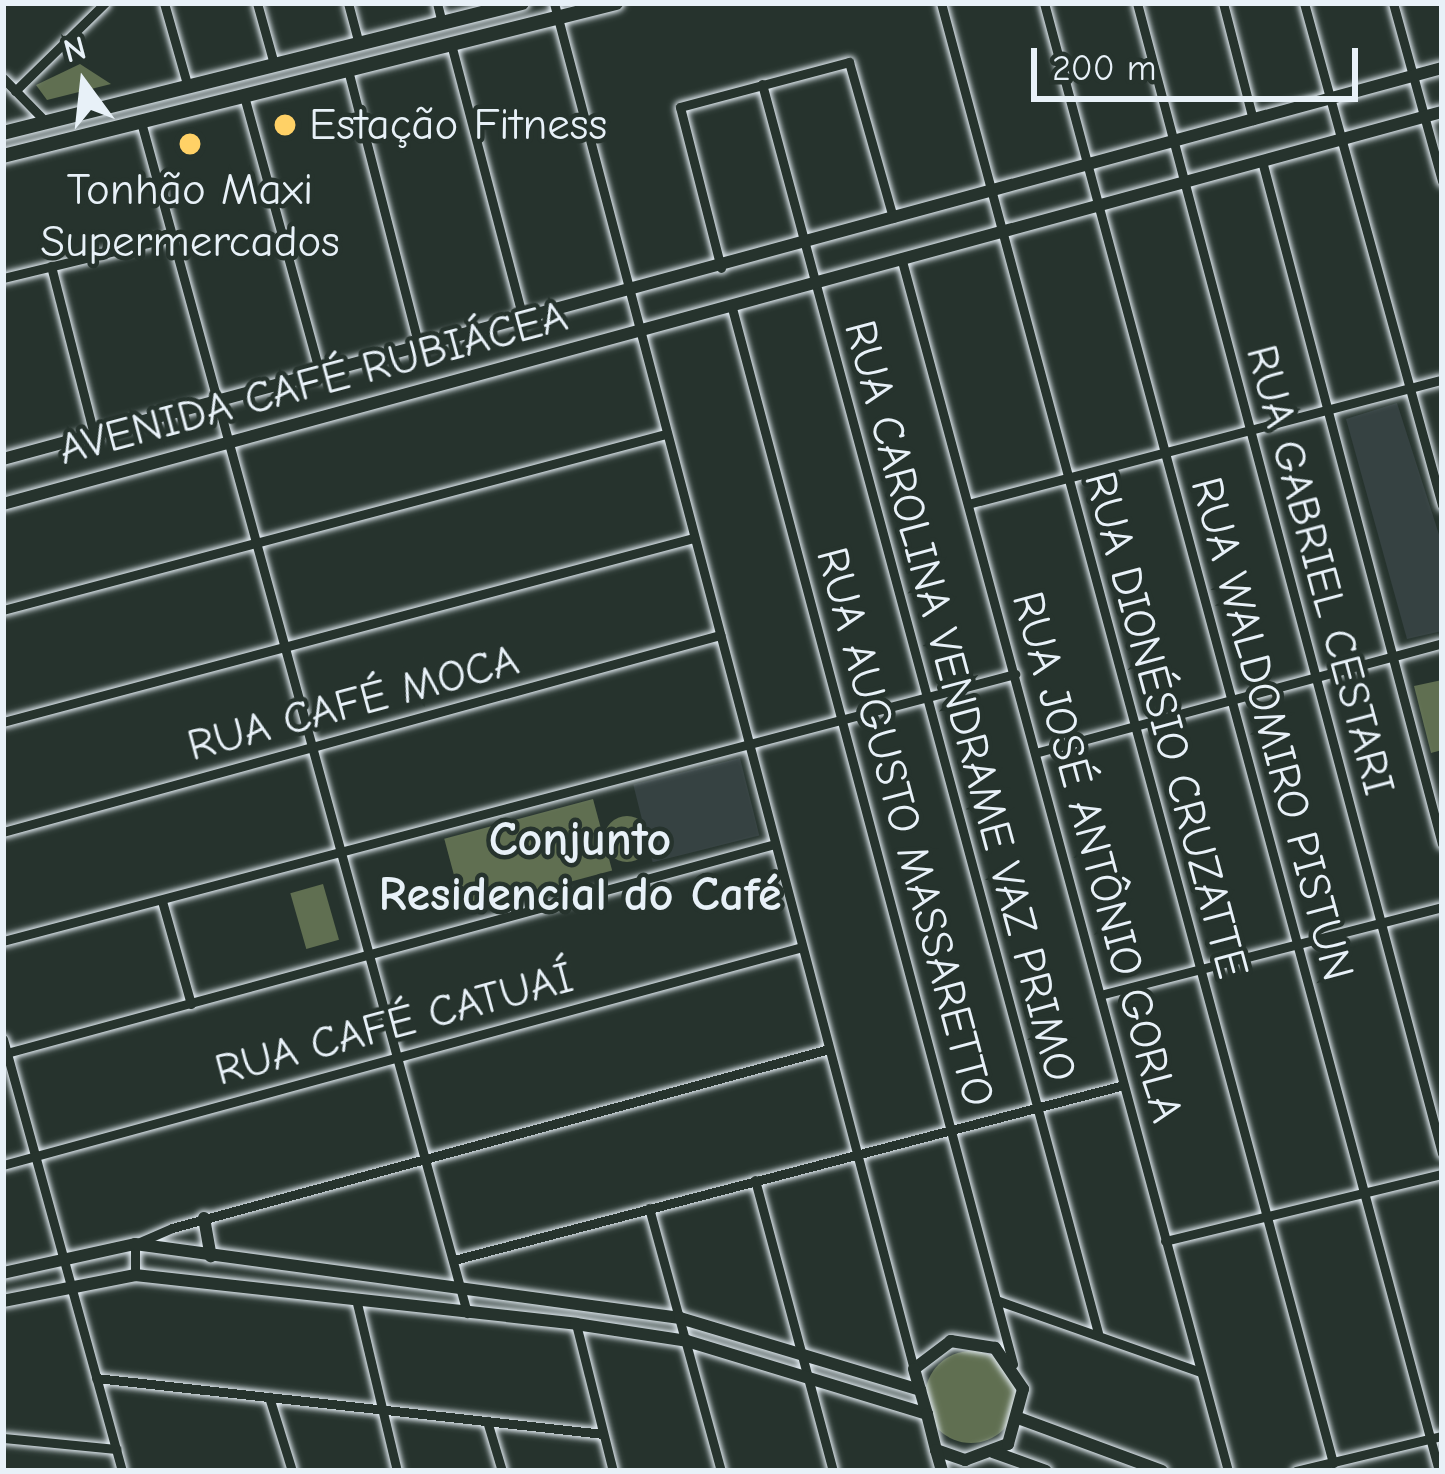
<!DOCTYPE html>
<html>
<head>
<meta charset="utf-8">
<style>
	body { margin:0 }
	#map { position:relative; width:1445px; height:1474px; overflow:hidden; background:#26332d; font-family:"Comic Neue",sans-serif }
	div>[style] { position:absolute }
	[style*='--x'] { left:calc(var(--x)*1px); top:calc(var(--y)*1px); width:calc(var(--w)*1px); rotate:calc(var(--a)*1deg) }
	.built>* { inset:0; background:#364242; transform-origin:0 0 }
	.green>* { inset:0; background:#606f51; transform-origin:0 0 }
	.round { border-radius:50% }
	.roads { filter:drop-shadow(0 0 3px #e8f1f8) drop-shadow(0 0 3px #e8f1f8) }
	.minor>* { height:9px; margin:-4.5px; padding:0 4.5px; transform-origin:4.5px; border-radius:4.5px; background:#26332d }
	.tertiary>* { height:12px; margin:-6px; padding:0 6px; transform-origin:6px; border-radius:6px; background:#26332d }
	.secondary>* { height:14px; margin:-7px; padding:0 7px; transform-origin:7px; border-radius:7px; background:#26332d }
	.dots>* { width:33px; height:33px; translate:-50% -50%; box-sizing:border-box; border:6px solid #26332d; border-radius:50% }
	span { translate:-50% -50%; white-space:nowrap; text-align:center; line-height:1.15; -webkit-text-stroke:9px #26332d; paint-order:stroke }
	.poi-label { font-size:45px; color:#e8f1f8 }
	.left { translate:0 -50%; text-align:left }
	.street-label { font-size:45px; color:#e8f1f8 }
	.neighbourhood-label { font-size:48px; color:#e8f1f8; font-weight:700 }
	.frame { position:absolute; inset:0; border:6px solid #e8f1f8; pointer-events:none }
	.north { position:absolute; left:24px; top:24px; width:120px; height:120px; -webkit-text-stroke:9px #26332d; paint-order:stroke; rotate:345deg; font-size:33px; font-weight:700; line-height:48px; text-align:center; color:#e8f1f8 }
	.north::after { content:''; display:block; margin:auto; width:42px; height:54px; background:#e8f1f8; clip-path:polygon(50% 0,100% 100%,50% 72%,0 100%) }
	.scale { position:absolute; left:1031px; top:48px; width:327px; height:54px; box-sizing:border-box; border:6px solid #e8f1f8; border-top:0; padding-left:15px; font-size:36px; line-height:42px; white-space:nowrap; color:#e8f1f8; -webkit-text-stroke:9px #26332d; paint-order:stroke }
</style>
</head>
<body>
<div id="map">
	<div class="built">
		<i style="clip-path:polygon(1397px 403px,1442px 544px,1442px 631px,1407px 639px,1346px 419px)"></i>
		<i style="left:740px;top:758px;width:80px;height:110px;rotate:76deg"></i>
	</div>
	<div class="green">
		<i style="clip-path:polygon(80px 64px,111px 84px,47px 100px,36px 85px)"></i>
		<i style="clip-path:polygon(1442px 680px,1442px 750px,1431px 753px,1414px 686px)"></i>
		<i style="left:593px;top:799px;width:74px;height:154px;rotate:75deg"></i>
		<i class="round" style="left:604px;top:816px;width:46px;height:46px"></i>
		<i style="left:323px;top:884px;width:58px;height:34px;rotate:74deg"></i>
		<i class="round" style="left:925px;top:1351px;width:92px;height:92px"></i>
	</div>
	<div class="roads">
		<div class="minor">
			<i style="--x:164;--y:3;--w:87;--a:74.1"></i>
			<i style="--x:257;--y:3;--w:63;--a:74.4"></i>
			<i style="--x:348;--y:3;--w:42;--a:75"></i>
			<i style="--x:437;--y:3;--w:21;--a:76"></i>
			<i style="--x:554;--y:3;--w:1413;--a:75.24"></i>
			<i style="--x:941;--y:3;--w:1512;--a:74.97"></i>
			<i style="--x:1044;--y:3;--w:1520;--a:74.94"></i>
			<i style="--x:1137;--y:3;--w:1190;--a:75.15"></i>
			<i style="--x:1223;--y:3;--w:121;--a:75.6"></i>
			<i style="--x:1304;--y:3;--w:521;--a:74.63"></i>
			<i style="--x:1393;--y:3;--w:185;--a:74.6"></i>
			<i style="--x:451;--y:44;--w:288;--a:75.3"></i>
			<i style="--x:348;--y:70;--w:290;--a:75.6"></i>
			<i style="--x:3;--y:78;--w:60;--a:45.7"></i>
			<i style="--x:762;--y:84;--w:1293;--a:74.94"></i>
			<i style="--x:15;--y:91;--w:126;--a:-44.4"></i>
			<i style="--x:244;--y:96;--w:292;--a:74.7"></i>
			<i style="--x:141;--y:122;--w:1235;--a:74.69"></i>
			<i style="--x:1262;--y:161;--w:706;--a:75.24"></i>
			<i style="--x:902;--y:261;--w:1253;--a:74.92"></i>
			<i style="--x:51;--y:266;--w:174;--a:75.7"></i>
			<i style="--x:721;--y:268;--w:166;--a:-104.3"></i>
			<i style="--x:680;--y:107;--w:175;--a:-14.9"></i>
			<i style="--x:849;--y:62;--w:162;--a:74.2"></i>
			<i style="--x:3;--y:278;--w:174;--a:-13.6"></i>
			<i style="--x:732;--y:308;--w:1093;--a:75.1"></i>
			<i style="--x:968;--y:504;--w:490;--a:-14.7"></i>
			<i style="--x:3;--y:610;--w:686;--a:-14.87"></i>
			<i style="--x:3;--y:722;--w:714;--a:-14.93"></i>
			<i style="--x:1035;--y:753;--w:422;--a:-15.1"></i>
			<i style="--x:3;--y:832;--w:744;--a:-15.36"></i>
			<i style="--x:162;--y:901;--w:107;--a:74.3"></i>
			<i style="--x:3;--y:941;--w:1047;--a:-14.78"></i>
			<i style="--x:1100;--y:995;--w:353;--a:-14.4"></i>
			<i style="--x:3;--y:1039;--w:448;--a:74.6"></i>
			<i style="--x:3;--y:1054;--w:800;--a:-15.22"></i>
			<i style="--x:3;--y:1165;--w:828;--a:-15.26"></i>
			<i style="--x:755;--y:1180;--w:301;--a:75"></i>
			<i style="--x:649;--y:1208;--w:273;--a:74.7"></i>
			<i style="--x:1165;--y:1241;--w:285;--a:-13.6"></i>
			<i style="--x:454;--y:1260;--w:692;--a:-14.64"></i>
			<i style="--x:135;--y:1275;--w:31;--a:-90"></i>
			<i style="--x:135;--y:1244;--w:40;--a:-23.4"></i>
			<i style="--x:172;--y:1228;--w:681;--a:-15.24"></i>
			<i style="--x:356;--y:1299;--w:177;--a:76.6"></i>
			<i style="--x:996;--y:1300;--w:216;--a:19.4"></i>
			<i style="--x:576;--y:1324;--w:152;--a:75.9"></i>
			<i style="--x:96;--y:1378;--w:510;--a:6.3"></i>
			<i style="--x:269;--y:1397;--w:77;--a:72.7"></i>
			<i style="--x:487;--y:1421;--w:52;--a:73.3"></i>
			<i style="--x:3;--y:1438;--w:114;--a:5.6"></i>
			<i style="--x:1296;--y:1471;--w:150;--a:-13.5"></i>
		</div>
		<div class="tertiary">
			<i style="--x:3;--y:459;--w:1491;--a:-15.2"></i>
			<i style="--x:3;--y:504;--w:1491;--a:-15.24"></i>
			<i style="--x:204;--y:1218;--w:39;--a:80"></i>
			<i style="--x:3;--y:1273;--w:135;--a:-12.4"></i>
			<i style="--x:135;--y:1244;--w:550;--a:7.73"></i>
			<i style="--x:680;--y:1318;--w:251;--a:16.7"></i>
			<i style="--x:3;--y:1301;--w:135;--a:-11.1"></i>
			<i style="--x:135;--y:1275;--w:444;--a:6.3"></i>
			<i style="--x:576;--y:1324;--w:112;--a:8.7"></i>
			<i style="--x:687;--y:1341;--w:251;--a:16.9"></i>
			<i style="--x:1021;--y:1419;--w:150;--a:20.2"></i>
			<i style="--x:936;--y:1450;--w:31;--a:19"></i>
			<i style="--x:965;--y:1460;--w:46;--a:-20.4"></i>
			<i style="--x:1008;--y:1444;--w:57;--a:-74.7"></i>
			<i style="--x:1023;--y:1389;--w:50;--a:-124.3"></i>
			<i style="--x:995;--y:1348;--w:45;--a:-171"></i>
			<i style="--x:951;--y:1341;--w:46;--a:142.9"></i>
			<i style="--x:914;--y:1369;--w:47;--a:73.9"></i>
			<i style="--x:927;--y:1414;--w:37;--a:76"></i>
			<i style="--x:936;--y:1450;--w:22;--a:74"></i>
			<i style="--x:993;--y:1452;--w:56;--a:19.7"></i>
		</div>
		<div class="secondary">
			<i style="--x:3;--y:133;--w:535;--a:-14.06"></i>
			<i style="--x:3;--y:156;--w:632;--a:-14.01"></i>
		</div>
	</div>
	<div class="dots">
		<i style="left:285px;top:125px;background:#ffd166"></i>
		<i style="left:190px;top:144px;background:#ffd166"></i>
	</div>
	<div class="poi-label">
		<span class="left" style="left:309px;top:125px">Estação Fitness</span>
		<span style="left:190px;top:216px">Tonhão Maxi<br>Supermercados</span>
	</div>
	<div class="street-label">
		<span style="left:313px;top:383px;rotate:-15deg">AVENIDA CAFÉ RUBIÁCEA</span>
		<span style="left:1320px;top:570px;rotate:75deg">RUA GABRIEL CESTARI</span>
		<span style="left:960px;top:701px;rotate:75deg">RUA CAROLINA VENDRAME VAZ PRIMO</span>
		<span style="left:353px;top:703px;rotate:-15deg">RUA CAFÉ MOCA</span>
		<span style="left:1166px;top:725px;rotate:75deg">RUA DIONÉSIO CRUZATTE</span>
		<span style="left:1272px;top:729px;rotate:75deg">RUA WALDOMIRO PISTUN</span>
		<span style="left:905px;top:827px;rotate:75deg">RUA AUGUSTO MASSARETTO</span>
		<span style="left:1097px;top:857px;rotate:75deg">RUA JOSÉ ANTÔNIO GORLA</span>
		<span style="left:394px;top:1024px;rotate:-15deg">RUA CAFÉ CATUAÍ</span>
	</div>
	<div class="neighbourhood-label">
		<span style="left:580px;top:867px">Conjunto<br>Residencial do Café</span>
	</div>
	<div class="frame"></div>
	<div class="north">N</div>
	<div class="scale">200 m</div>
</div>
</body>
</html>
